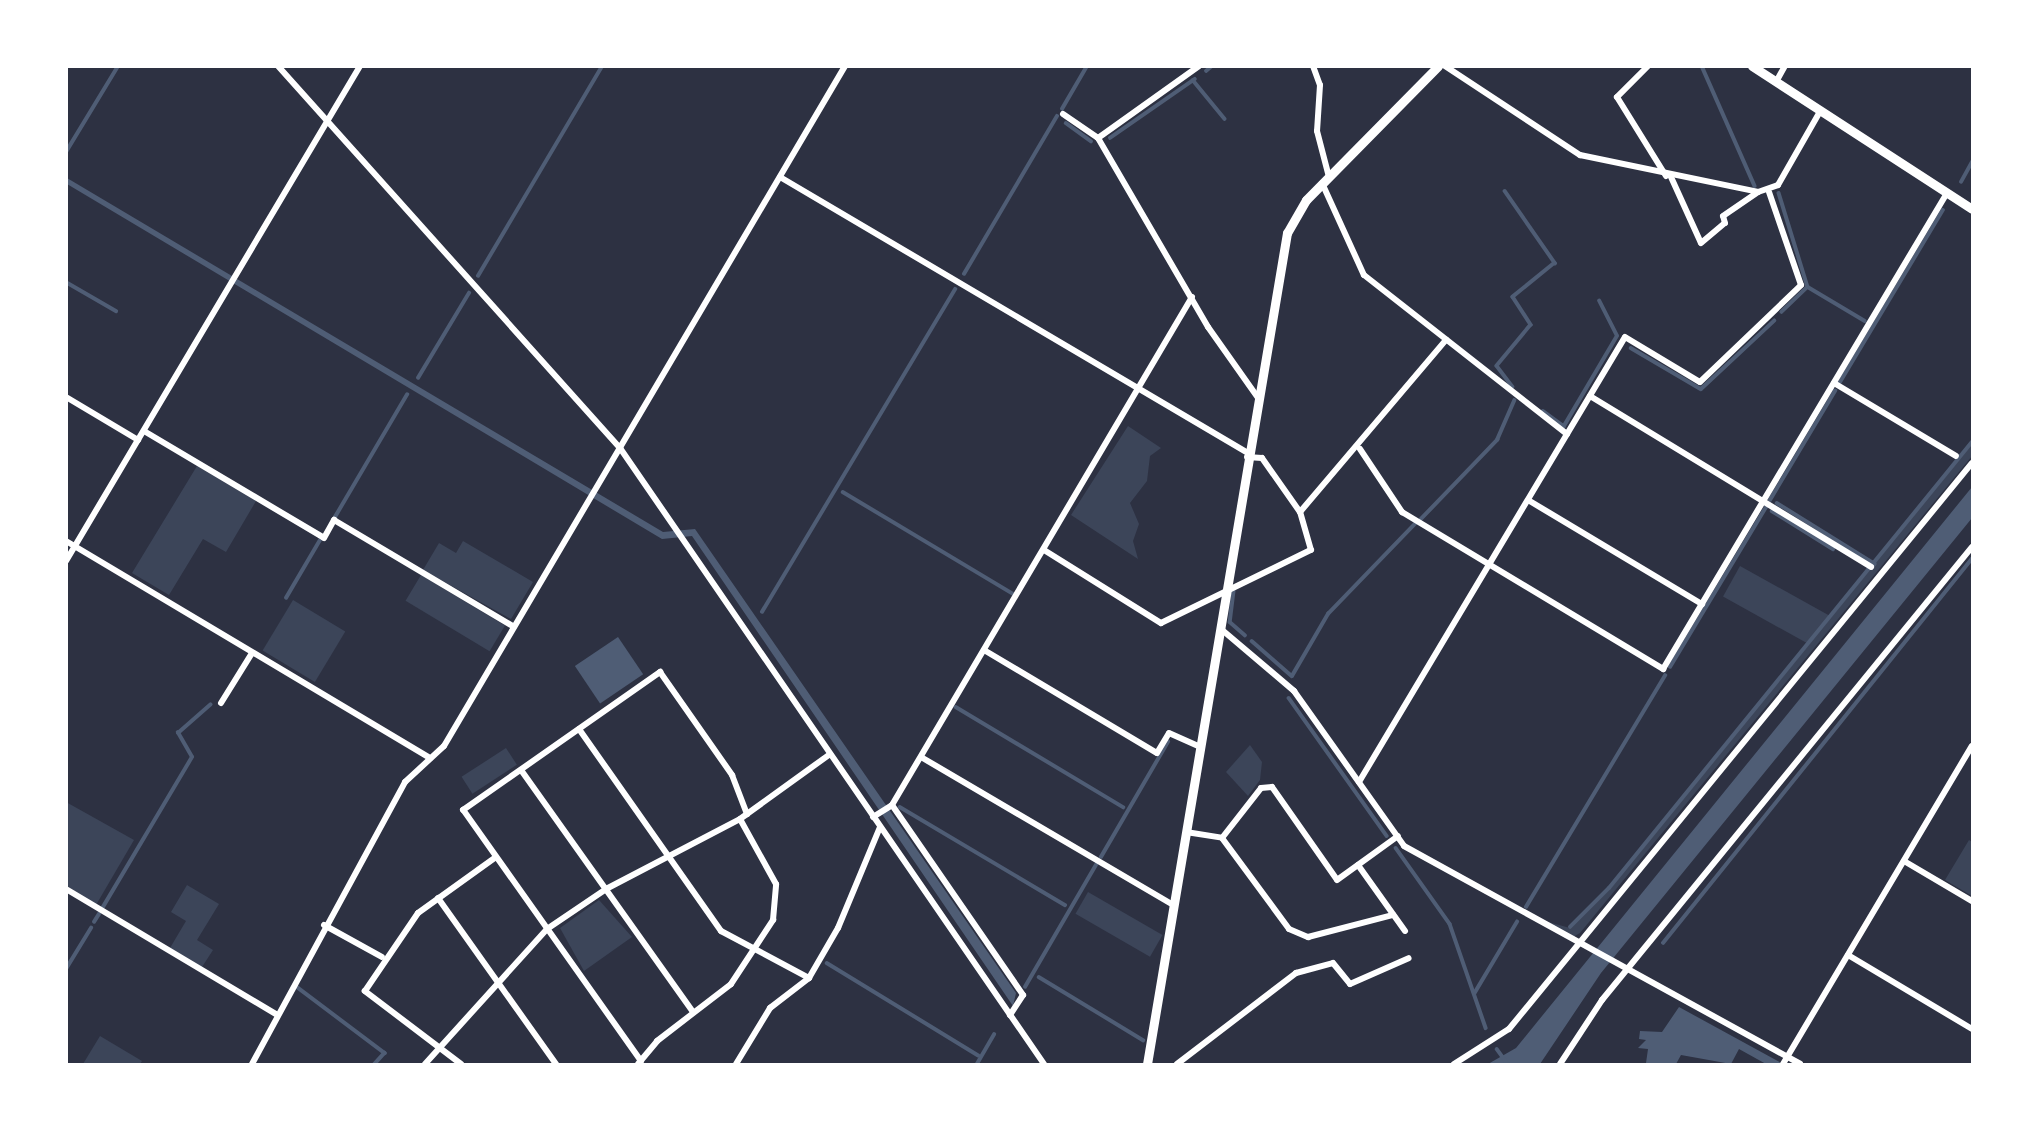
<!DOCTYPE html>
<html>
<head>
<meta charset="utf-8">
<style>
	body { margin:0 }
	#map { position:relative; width:2039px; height:1131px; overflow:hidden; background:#2d3142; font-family:"Exo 2",sans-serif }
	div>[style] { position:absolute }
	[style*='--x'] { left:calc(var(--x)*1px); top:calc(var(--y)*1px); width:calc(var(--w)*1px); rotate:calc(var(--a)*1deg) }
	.green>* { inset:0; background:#3c4559; transform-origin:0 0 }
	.water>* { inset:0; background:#4f5d75; transform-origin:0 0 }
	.stream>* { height:3.5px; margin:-1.75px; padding:0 1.75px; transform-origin:1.75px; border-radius:1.75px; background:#4f5d75 }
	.minor>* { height:6px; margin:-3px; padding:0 3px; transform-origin:3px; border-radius:3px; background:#fff }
	.secondary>* { height:9px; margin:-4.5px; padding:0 4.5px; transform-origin:4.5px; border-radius:4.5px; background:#fff }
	span { translate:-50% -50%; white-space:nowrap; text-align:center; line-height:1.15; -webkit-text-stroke:7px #fff; paint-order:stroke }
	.frame { position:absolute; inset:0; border:68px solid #fff; pointer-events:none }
</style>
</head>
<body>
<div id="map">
	<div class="green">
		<i style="clip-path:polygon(1128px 426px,1161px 448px,1150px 456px,1147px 481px,1130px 503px,1139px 524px,1133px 541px,1138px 559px,1071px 515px)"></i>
		<i style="clip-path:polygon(1972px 444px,1972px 456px,1580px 933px,1573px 937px,1537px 919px,1570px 928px,1610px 889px)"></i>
		<i style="clip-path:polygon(197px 466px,256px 501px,226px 552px,203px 539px,169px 595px,132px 573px)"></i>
		<i style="clip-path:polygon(463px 541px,533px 582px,511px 619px,423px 570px,439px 543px,456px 553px)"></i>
		<i style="left:1740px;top:566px;width:103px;height:35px;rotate:29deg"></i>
		<i style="left:421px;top:575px;width:98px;height:30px;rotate:31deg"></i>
		<i style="left:293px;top:600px;width:61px;height:59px;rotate:31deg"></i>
		<i style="clip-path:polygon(1250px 745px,1262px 762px,1260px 780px,1248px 796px,1226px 772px)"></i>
		<i style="left:506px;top:748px;width:20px;height:53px;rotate:57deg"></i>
		<i style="clip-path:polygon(66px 802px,134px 840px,96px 905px,67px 886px)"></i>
		<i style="clip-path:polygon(1969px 840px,1972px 842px,1972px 896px,1945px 880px)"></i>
		<i style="clip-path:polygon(187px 885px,219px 904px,197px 940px,213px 950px,202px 967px,170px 948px,186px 921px,171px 912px)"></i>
		<i style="left:1088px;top:892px;width:86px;height:25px;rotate:30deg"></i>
		<i style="clip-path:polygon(599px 900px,632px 937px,584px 971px,560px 928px)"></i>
		<i style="clip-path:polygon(100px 1036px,142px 1061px,140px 1064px,83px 1064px)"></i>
	</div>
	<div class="water">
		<i style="clip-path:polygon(67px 178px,663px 532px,695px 529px,1016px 993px,1013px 1006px,692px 536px,662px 539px,67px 184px)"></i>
		<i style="clip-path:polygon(1972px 487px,1972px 518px,1601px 973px,1540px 1064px,1488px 1064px,1516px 1048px)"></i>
		<i style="left:618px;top:637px;width:45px;height:52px;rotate:56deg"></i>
		<i style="clip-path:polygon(1679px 1007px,1783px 1064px,1766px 1064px,1739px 1049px,1731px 1064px,1681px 1055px,1676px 1064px,1637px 1064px,1646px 1063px,1648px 1049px,1638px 1048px,1646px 1040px,1639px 1039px,1640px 1031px,1662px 1032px)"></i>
	</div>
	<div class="stream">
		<i style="--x:1702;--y:66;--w:131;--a:66.2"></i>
		<i style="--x:1206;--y:71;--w:8;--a:-40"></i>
		<i style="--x:1193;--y:80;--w:50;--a:50.6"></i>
		<i style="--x:1062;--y:109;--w:50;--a:-59.8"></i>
		<i style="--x:1066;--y:123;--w:31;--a:36"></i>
		<i style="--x:1110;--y:138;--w:103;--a:-34.8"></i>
		<i style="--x:66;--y:152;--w:100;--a:-58.8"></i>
		<i style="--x:1961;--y:182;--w:23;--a:-61"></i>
		<i style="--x:1505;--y:191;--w:88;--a:55.2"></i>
		<i style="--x:1555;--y:263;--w:54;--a:141"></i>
		<i style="--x:1513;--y:297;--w:33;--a:57"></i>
		<i style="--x:1531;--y:325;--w:53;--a:129.7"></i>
		<i style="--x:1497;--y:366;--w:26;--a:53"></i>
		<i style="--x:1779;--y:193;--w:98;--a:72.9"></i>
		<i style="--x:1808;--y:287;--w:36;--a:136"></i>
		<i style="--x:964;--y:274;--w:183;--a:-59.5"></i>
		<i style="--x:478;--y:276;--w:244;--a:-59.4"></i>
		<i style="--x:66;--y:282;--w:58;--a:30.1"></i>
		<i style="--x:1808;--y:287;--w:66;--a:30.8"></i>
		<i style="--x:1631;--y:348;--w:81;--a:30.4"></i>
		<i style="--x:1701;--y:389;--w:100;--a:-43"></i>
		<i style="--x:418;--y:378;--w:99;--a:-59"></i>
		<i style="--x:1840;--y:382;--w:200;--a:-59.1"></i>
		<i style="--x:1543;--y:411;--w:26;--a:36"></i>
		<i style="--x:1564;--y:426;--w:104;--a:-59.5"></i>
		<i style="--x:1617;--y:336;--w:39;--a:-117"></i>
		<i style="--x:843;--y:492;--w:197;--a:30.9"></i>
		<i style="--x:1770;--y:500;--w:127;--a:-59.2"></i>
		<i style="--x:1777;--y:503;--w:115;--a:31.9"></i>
		<i style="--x:1772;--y:511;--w:72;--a:31.9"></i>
		<i style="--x:335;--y:517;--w:142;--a:-59.5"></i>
		<i style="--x:1421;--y:519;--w:110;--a:-46.1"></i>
		<i style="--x:1497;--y:440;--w:43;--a:-66.4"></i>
		<i style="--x:1234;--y:591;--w:31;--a:97"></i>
		<i style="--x:1230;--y:622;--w:20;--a:41"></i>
		<i style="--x:286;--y:598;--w:67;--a:-59.6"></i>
		<i style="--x:762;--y:612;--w:376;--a:-59.1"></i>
		<i style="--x:1252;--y:641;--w:53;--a:41.2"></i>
		<i style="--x:1292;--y:676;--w:72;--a:-59.9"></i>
		<i style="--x:1328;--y:614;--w:127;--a:-46"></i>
		<i style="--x:1670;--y:667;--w:187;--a:-59"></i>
		<i style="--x:1289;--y:698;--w:169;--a:54.6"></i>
		<i style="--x:956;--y:707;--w:195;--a:30.9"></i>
		<i style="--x:900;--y:807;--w:192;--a:30.7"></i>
		<i style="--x:1396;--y:848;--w:93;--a:54.6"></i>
		<i style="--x:1450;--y:924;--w:110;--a:70.9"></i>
		<i style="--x:1101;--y:857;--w:133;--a:-59.8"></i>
		<i style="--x:103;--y:907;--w:174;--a:-59.3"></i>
		<i style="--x:192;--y:757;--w:28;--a:-120"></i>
		<i style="--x:178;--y:733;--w:43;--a:-41.2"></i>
		<i style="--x:1526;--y:907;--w:270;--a:-59"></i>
		<i style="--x:94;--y:922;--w:9;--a:-58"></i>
		<i style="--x:1570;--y:927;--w:55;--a:-45"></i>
		<i style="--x:1609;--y:888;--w:575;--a:-50.86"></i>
		<i style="--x:1663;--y:943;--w:493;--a:-51.2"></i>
		<i style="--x:827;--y:963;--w:177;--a:31.4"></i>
		<i style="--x:66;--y:969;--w:48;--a:-58.6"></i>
		<i style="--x:1039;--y:977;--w:122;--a:31.2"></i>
		<i style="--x:297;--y:987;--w:110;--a:36.9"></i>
		<i style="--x:385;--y:1053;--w:15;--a:132"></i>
		<i style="--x:1025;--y:987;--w:141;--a:-59.8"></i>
		<i style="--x:1474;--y:994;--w:84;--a:-59.2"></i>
		<i style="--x:1497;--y:1049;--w:19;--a:54"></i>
		<i style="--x:977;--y:1064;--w:34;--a:-60"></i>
	</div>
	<div class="minor">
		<i style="--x:278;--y:66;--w:513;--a:48.16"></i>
		<i style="--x:620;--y:448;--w:748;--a:55.46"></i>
		<i style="--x:1199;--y:66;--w:124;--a:144.5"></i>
		<i style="--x:1098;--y:138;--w:219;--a:59.8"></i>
		<i style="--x:1208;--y:327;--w:87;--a:54.8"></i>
		<i style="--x:1313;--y:66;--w:20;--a:70"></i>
		<i style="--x:1320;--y:85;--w:46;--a:93.7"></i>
		<i style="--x:1317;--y:131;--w:48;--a:75.4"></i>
		<i style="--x:1445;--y:66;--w:162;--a:33.4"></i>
		<i style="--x:1580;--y:155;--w:182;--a:11.7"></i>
		<i style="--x:1758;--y:192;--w:21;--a:-19"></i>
		<i style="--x:1778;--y:185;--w:81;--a:-60.3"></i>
		<i style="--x:1648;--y:66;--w:44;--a:135"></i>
		<i style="--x:1617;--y:97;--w:93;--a:58.2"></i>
		<i style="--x:1776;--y:82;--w:18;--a:-61"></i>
		<i style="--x:1063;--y:114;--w:42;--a:34.4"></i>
		<i style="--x:780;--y:177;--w:543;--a:30.53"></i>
		<i style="--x:1671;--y:177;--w:72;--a:65.6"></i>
		<i style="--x:1701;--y:243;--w:31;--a:-40"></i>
		<i style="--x:1725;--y:223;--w:7;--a:-106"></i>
		<i style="--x:1723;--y:216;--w:42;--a:-34.4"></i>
		<i style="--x:1322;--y:183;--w:101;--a:65.5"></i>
		<i style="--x:1364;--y:275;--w:258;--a:38.1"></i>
		<i style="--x:1834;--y:383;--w:142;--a:30.9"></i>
		<i style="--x:1590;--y:396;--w:329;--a:31.3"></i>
		<i style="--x:66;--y:397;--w:84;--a:30.8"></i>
		<i style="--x:144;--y:431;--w:209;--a:30.7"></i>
		<i style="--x:324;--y:538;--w:21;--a:-61"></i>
		<i style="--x:334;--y:520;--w:209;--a:30.7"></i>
		<i style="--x:1360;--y:449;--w:76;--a:56.3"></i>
		<i style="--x:1402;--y:512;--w:305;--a:31"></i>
		<i style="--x:1663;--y:669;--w:554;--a:-59.18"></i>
		<i style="--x:1247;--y:457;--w:15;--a:4"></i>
		<i style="--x:1262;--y:458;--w:66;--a:54.9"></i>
		<i style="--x:1528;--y:500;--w:203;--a:30.9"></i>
		<i style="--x:66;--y:541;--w:424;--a:30.8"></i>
		<i style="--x:1044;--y:550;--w:138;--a:32"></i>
		<i style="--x:1161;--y:623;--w:167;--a:-26"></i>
		<i style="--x:1311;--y:550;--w:40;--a:-106"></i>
		<i style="--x:1300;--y:512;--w:226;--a:-49.7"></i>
		<i style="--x:66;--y:561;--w:576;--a:-59.29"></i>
		<i style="--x:1221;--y:629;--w:96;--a:40.3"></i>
		<i style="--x:1294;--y:691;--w:190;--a:54.6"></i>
		<i style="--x:1404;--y:846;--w:452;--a:28.8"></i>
		<i style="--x:984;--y:650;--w:201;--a:30.8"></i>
		<i style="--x:1157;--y:753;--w:23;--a:-59"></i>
		<i style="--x:1169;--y:733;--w:35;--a:24"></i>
		<i style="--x:221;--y:703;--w:59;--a:-58.2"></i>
		<i style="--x:579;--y:729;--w:247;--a:54.9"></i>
		<i style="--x:721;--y:931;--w:100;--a:28.1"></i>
		<i style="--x:921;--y:757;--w:292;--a:30.4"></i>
		<i style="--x:521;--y:770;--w:297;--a:54.6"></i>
		<i style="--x:1359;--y:782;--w:518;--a:-59.13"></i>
		<i style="--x:1625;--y:337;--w:87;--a:31"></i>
		<i style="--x:1700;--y:382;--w:140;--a:-43.8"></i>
		<i style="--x:1801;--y:285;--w:98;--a:-109"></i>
		<i style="--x:892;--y:805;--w:231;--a:55.4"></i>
		<i style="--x:1023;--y:995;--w:24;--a:123"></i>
		<i style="--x:873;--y:817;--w:22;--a:-32"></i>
		<i style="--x:892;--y:805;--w:590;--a:-59.44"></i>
		<i style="--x:1186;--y:832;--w:36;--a:9"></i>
		<i style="--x:1222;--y:838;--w:63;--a:-52"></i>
		<i style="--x:1261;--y:788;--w:11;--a:-5"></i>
		<i style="--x:1272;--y:787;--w:113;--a:55"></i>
		<i style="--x:1337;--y:880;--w:75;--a:-35.8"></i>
		<i style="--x:1222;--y:838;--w:113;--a:53.6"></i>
		<i style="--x:1289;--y:929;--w:21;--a:23"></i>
		<i style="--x:1308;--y:937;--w:88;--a:-14.5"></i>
		<i style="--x:1904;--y:861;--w:79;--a:30.5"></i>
		<i style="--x:1358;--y:865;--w:81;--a:54.5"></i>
		<i style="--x:66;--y:889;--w:244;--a:30.8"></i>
		<i style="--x:438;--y:898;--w:204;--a:54.6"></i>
		<i style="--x:324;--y:925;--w:66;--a:28.9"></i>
		<i style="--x:1848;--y:955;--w:144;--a:30.8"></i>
		<i style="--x:641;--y:1061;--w:308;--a:-125.3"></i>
		<i style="--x:463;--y:810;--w:241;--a:-35"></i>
		<i style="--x:660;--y:672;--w:126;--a:55"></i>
		<i style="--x:732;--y:775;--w:42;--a:69"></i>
		<i style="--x:252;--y:1064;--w:321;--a:-61.5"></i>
		<i style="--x:405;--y:782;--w:53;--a:-42.7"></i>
		<i style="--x:444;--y:746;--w:789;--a:-59.47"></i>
		<i style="--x:425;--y:1064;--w:182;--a:-47.9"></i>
		<i style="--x:547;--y:929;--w:71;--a:-34.1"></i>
		<i style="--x:606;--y:889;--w:151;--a:-27.6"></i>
		<i style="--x:740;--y:819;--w:111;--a:-35.8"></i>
		<i style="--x:461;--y:1064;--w:121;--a:-142.8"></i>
		<i style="--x:365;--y:991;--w:94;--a:-55.8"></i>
		<i style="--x:418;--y:913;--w:96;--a:-35.7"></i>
		<i style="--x:638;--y:1064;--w:30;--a:-50"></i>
		<i style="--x:657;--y:1041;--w:93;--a:-37.6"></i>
		<i style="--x:731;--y:984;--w:77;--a:-56.7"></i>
		<i style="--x:773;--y:920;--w:36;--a:-85"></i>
		<i style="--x:776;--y:884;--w:74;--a:-119"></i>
		<i style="--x:736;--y:1064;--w:66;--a:-58.7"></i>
		<i style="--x:770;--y:1008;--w:49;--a:-37.6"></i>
		<i style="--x:809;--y:978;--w:58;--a:-59.9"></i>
		<i style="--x:838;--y:928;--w:109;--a:-67.4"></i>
		<i style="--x:1177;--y:1064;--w:150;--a:-37.4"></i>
		<i style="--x:1296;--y:973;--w:38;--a:-15"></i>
		<i style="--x:1333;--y:963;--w:27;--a:51"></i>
		<i style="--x:1350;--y:984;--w:64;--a:-23.8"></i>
		<i style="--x:1454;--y:1064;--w:65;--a:-32.5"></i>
		<i style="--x:1509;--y:1029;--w:731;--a:-50.72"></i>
		<i style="--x:1560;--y:1064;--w:77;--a:-56.7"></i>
		<i style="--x:1602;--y:1000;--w:585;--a:-50.76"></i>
		<i style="--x:1783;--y:1064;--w:370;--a:-59.3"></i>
	</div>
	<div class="secondary">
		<i style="--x:1752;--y:66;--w:262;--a:33"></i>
		<i style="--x:1147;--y:1064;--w:843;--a:-80.44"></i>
		<i style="--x:1287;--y:233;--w:38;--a:-60"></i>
		<i style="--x:1306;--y:200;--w:188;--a:-45.4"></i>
	</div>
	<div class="frame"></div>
</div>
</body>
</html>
